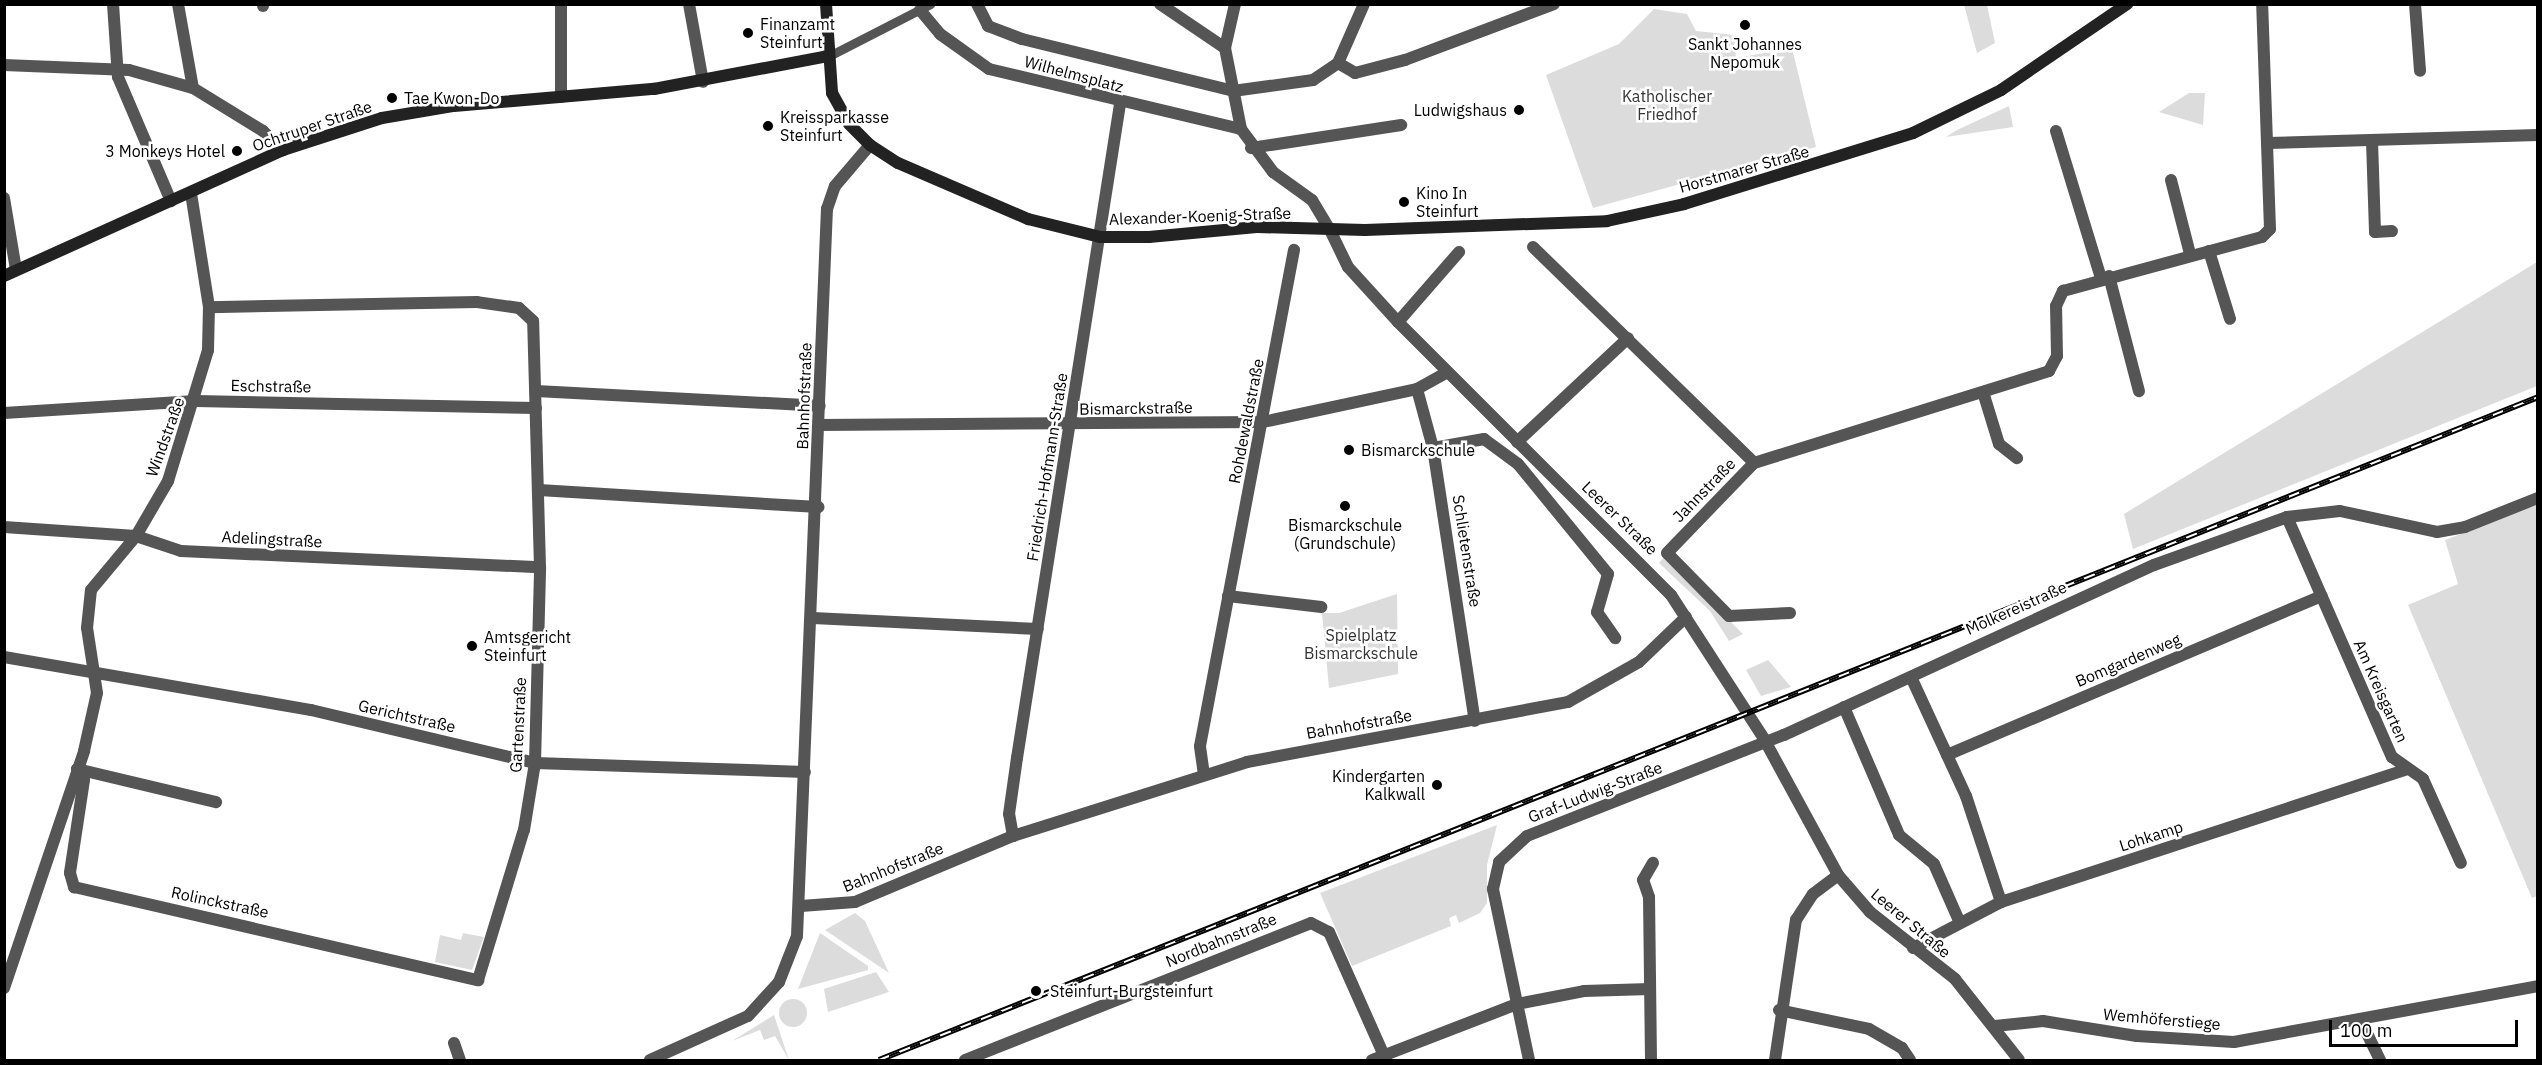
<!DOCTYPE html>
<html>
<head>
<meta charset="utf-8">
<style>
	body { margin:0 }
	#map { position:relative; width:2542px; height:1065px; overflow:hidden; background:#fff; font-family:"IBM Plex Sans",sans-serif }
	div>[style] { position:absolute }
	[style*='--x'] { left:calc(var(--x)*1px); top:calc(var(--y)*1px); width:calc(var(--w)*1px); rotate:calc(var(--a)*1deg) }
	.green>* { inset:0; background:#dcdcdc }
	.round { border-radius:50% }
	.pedestrian>* { height:9px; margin:-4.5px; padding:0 4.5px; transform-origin:4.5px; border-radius:4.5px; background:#555 }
	.minor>* { height:12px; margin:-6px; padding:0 6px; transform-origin:6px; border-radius:6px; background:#555 }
	.tertiary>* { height:12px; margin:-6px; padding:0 6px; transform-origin:6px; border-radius:6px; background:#555 }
	.secondary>* { height:12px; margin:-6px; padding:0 6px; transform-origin:6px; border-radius:6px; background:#222 }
	.rail>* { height:6px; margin-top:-3px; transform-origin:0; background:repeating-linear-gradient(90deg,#fff 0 11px,#000 0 22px); box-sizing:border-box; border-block:2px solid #000 }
	.dots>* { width:16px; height:16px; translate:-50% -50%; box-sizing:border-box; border:3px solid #fff; border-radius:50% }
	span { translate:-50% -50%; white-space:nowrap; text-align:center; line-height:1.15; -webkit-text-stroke:5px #fff; paint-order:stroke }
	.poi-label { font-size:16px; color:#000 }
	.left { translate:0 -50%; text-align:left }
	.right { translate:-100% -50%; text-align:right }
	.street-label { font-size:16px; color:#000 }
	.park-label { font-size:16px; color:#333 }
	.frame { position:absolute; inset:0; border:6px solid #000; pointer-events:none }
	.scale { position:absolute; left:2329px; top:1020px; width:189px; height:27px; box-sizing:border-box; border:3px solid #000; border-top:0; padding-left:8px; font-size:18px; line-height:21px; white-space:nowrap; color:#000; -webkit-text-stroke:4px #fff; paint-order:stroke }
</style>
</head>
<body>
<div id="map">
	<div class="green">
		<i style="clip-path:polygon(1964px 5px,1987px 5px,1995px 43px,1977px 53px)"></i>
		<i style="clip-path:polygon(1654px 9px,1687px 14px,1696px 31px,1734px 35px,1736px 58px,1792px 48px,1816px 147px,1593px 208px,1546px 75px,1619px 44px)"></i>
		<i style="clip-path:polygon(2189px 93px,2205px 93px,2203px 125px,2159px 112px)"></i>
		<i style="clip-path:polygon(2009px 106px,2013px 127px,1946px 137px,1957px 130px)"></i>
		<i style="clip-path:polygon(2537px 262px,2537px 386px,2133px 549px,2124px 514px)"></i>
		<i style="clip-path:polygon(2537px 505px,2537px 896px,2532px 898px,2408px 605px,2458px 584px,2445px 540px)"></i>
		<i style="clip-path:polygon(1664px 557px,1729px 620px,1743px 634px,1729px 641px,1710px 611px,1659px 563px)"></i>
		<i style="clip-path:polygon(1397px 594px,1398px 674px,1329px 688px,1322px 613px,1339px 613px)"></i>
		<i style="clip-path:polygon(1768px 660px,1791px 687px,1761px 696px,1746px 670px)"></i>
		<i style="clip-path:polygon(1497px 825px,1487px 865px,1487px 903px,1480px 913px,1459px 923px,1456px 915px,1449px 918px,1451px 926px,1352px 966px,1320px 893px)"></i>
		<i style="clip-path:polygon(855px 913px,865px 921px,889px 973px,825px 930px)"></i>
		<i style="clip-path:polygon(463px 933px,484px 937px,472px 970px,435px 962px,440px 935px,461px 940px)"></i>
		<i style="clip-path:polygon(820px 933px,868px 966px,868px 970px,798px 989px)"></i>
		<i style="clip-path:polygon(876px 972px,889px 992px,828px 1012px,824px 989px)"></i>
		<i class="round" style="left:779px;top:999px;width:28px;height:28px"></i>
		<i style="clip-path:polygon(774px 1015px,789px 1060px,775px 1036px,764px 1040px,760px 1030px,732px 1041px)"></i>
	</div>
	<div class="pedestrian">
		<i style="--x:829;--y:56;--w:114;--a:-27.2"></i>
	</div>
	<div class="minor">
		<i style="--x:113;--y:4;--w:73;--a:86.1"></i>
		<i style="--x:118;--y:77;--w:135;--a:66.9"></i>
		<i style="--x:178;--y:4;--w:85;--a:79.9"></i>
		<i style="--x:263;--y:4;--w:2;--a:90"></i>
		<i style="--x:561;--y:4;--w:93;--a:90"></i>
		<i style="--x:689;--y:4;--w:79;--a:79.8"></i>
		<i style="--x:977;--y:4;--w:25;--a:63"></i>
		<i style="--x:988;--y:26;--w:36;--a:21"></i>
		<i style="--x:1022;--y:39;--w:217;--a:13.8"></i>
		<i style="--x:1233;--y:91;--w:81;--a:-7.8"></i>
		<i style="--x:1313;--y:80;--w:30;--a:-34"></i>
		<i style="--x:1338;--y:63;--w:64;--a:-66.2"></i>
		<i style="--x:1160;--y:4;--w:78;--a:34.1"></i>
		<i style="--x:1235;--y:4;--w:45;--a:102.8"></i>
		<i style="--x:1225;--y:48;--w:83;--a:78.8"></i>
		<i style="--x:1241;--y:129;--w:54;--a:53.3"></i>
		<i style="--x:1273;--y:172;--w:48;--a:35.7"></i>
		<i style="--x:1312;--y:200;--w:35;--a:59"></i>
		<i style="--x:2415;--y:4;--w:67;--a:85.7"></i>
		<i style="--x:920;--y:10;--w:31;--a:50"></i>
		<i style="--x:940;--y:34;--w:60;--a:35.5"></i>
		<i style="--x:989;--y:69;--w:259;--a:13.4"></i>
		<i style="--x:1338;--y:63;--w:20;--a:30"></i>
		<i style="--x:1355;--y:73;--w:52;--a:-14.6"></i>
		<i style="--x:1405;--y:60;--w:159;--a:-20.6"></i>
		<i style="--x:4;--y:65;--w:125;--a:2.3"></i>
		<i style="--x:129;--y:70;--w:66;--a:15.7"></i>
		<i style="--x:193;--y:88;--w:82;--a:31.6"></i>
		<i style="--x:263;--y:131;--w:28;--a:44"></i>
		<i style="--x:2056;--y:131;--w:154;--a:73"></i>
		<i style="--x:2372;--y:141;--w:91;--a:88.1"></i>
		<i style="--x:2375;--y:232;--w:17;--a:-3"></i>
		<i style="--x:2268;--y:143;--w:270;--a:-1.7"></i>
		<i style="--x:1251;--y:148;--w:152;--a:-8.7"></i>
		<i style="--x:2171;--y:180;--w:76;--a:75.6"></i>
		<i style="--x:4;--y:198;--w:73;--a:80.5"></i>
		<i style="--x:1533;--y:247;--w:309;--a:44.3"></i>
		<i style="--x:2209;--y:251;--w:71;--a:72.8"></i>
		<i style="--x:2109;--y:276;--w:119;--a:75.4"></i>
		<i style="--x:1398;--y:322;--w:93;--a:-48.9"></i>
		<i style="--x:1417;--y:389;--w:61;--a:74.8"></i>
		<i style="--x:1433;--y:448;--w:276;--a:81.3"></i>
		<i style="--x:536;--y:391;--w:284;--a:3"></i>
		<i style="--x:1983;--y:392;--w:54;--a:72.9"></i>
		<i style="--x:1999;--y:444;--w:23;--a:38"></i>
		<i style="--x:4;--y:413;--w:192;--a:-3.6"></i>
		<i style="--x:196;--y:401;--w:340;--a:1.2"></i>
		<i style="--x:819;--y:425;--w:444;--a:-0.4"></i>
		<i style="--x:1263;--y:422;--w:157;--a:-12.1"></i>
		<i style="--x:1417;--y:389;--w:33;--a:-29"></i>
		<i style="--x:1517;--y:442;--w:152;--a:-43.1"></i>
		<i style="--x:1433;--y:448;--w:52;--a:-10"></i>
		<i style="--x:1484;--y:439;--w:42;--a:36.3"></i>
		<i style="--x:1518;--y:464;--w:142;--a:50.7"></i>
		<i style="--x:1608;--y:574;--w:40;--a:106"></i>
		<i style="--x:1597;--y:612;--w:32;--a:55"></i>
		<i style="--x:539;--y:490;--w:280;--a:3.5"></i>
		<i style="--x:2287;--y:517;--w:262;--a:66.4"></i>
		<i style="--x:2392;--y:757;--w:38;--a:35"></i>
		<i style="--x:2423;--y:779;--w:92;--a:65.7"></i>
		<i style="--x:4;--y:527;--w:132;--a:3.9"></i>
		<i style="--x:136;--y:536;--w:47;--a:18.4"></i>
		<i style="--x:181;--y:551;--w:359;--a:2.6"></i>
		<i style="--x:1228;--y:596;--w:94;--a:6.7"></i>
		<i style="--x:1790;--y:613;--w:61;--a:177.2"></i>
		<i style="--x:1729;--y:616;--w:88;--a:-134.5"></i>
		<i style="--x:1667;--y:553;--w:125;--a:-46"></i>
		<i style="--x:1754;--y:463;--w:309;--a:-17.3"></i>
		<i style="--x:2049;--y:371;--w:17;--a:-62"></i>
		<i style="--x:2057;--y:356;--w:50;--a:-91.1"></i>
		<i style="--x:2056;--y:306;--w:17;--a:-65"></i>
		<i style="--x:2063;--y:291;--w:206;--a:-15.2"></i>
		<i style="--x:2262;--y:237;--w:11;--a:-45"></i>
		<i style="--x:2270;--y:229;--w:225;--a:-92"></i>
		<i style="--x:813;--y:618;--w:225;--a:2.8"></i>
		<i style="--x:4;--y:657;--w:312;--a:9.8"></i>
		<i style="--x:311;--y:710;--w:230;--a:13.3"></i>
		<i style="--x:535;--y:763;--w:270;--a:1.9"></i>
		<i style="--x:1911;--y:677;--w:131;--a:65.2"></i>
		<i style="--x:1966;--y:796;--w:112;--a:71.7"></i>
		<i style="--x:1844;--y:707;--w:139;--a:66.7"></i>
		<i style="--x:1899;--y:835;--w:45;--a:39.6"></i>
		<i style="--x:1934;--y:864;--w:64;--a:66.2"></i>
		<i style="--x:1947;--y:755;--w:407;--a:-23"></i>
		<i style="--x:77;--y:769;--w:13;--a:58"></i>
		<i style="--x:84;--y:780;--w:94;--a:98.6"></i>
		<i style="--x:70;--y:873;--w:15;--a:74"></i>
		<i style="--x:74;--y:887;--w:415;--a:13"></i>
		<i style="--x:478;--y:980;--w:157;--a:-73"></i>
		<i style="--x:524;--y:830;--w:68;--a:-80.7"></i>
		<i style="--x:535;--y:763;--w:196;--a:-88.5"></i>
		<i style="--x:540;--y:567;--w:246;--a:-91.6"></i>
		<i style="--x:533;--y:321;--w:19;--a:-137"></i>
		<i style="--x:519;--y:308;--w:42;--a:-171.9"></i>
		<i style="--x:477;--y:302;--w:268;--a:178.9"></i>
		<i style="--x:77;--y:769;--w:143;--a:13.4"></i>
		<i style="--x:1204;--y:775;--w:29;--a:-98"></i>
		<i style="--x:1200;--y:746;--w:505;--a:-79.27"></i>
		<i style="--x:1013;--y:836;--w:22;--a:-100"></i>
		<i style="--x:1009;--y:814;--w:57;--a:-81.9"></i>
		<i style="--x:1017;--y:758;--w:662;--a:-81.05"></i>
		<i style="--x:801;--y:906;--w:54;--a:-4.2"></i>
		<i style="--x:855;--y:902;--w:171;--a:-22.7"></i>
		<i style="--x:1013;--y:836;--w:245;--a:-17.5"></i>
		<i style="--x:1247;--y:762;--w:327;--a:-10.6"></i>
		<i style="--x:1568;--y:702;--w:81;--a:-29.4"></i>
		<i style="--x:1639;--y:662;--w:65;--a:-43.8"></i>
		<i style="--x:1913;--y:948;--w:99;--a:-27.6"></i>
		<i style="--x:2001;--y:902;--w:426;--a:-18.1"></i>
		<i style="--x:4;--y:988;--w:250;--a:-71.3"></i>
		<i style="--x:84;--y:751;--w:59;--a:-77.4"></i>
		<i style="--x:97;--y:693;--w:66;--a:-98.7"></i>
		<i style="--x:87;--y:628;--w:38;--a:-84"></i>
		<i style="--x:91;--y:590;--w:70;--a:-50.2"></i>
		<i style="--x:136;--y:536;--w:64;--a:-59.8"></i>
		<i style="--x:168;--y:481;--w:137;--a:-73"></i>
		<i style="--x:208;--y:350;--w:43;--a:-88.7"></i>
		<i style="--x:209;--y:307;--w:115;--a:-99"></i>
		<i style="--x:1779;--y:1010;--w:92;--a:11.9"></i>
		<i style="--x:1869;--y:1029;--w:38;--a:30"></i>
		<i style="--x:1902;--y:1048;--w:14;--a:56"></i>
		<i style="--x:2360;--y:1019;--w:46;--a:64"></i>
		<i style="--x:1995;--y:1026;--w:48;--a:-5.9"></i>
		<i style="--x:2043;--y:1021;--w:95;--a:9.1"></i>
		<i style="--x:2137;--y:1036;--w:97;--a:3.5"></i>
		<i style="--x:2234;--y:1042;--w:309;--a:-10.4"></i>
		<i style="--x:454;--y:1043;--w:18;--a:71"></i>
		<i style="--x:650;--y:1060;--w:107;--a:-24.2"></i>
		<i style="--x:748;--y:1016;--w:46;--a:-47.6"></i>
		<i style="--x:779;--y:982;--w:49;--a:-68.6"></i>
		<i style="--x:797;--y:936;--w:728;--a:-87.64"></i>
		<i style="--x:827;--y:209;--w:24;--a:-71"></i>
		<i style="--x:835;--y:186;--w:54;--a:-49.5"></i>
		<i style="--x:965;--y:1060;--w:372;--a:-21.6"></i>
		<i style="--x:1311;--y:923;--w:20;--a:27"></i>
		<i style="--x:1329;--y:932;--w:140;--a:66"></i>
		<i style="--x:1372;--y:1060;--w:155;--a:-21.1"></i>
		<i style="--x:1517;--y:1004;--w:68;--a:-11"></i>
		<i style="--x:1584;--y:991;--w:66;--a:-1.7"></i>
		<i style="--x:1529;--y:1060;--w:175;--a:-101.9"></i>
		<i style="--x:1493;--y:889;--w:28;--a:-77"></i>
		<i style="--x:1499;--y:862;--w:38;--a:-43"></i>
		<i style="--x:1527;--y:836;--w:276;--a:-21.5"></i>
		<i style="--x:1784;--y:735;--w:407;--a:-24.7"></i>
		<i style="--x:2154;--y:565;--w:141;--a:-19.8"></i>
		<i style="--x:2287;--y:517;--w:53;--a:-6.5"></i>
		<i style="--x:2340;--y:511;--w:99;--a:12.2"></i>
		<i style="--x:2437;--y:532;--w:28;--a:-10"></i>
		<i style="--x:2465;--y:527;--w:79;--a:-21.7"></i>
		<i style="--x:1651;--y:1060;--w:163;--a:-90.7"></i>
		<i style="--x:1649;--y:897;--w:18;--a:-109"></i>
		<i style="--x:1643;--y:880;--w:20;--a:-60"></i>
		<i style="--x:1775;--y:1060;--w:142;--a:-81.5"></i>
		<i style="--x:1796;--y:920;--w:31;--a:-57"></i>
		<i style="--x:1813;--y:894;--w:31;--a:-37"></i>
	</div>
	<div class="tertiary">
		<i style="--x:1330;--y:230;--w:41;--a:64.1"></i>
		<i style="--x:1348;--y:267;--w:74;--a:47.7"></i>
		<i style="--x:1398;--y:322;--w:386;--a:45"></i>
		<i style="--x:1671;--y:595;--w:171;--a:57.1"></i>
		<i style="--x:1764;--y:739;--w:155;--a:61.4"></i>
		<i style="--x:1838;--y:875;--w:49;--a:49.1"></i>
		<i style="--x:1870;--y:912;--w:108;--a:38.2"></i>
		<i style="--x:1955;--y:979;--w:103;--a:51.7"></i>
	</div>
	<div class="secondary">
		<i style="--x:826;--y:4;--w:89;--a:86.1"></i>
		<i style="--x:832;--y:93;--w:35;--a:61"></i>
		<i style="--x:849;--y:124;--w:30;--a:45"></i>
		<i style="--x:870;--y:145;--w:33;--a:33"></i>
		<i style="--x:898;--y:163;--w:142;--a:23.3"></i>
		<i style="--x:1028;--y:219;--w:74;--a:14"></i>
		<i style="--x:1100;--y:237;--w:49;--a:0"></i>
		<i style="--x:1149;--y:237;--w:108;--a:-5.3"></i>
		<i style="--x:1257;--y:227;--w:108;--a:1.6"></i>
		<i style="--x:1365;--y:230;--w:242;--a:-2.1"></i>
		<i style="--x:1607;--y:221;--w:79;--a:-12.4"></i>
		<i style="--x:1684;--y:204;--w:240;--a:-17.2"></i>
		<i style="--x:1913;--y:133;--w:98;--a:-26"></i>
		<i style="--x:2001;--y:90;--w:153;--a:-34.3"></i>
		<i style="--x:4;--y:276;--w:306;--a:-24.3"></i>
		<i style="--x:283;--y:150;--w:104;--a:-17.9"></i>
		<i style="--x:382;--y:118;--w:73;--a:-9.5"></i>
		<i style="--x:454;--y:106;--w:201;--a:-4.9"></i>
		<i style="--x:654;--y:89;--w:178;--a:-10.7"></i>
	</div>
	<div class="rail">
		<i style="--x:879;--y:1060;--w:1787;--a:-21.78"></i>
	</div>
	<div class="dots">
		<i style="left:1745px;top:25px;background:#000"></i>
		<i style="left:748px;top:33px;background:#000"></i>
		<i style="left:392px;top:98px;background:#000"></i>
		<i style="left:1519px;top:110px;background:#000"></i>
		<i style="left:768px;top:126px;background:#000"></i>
		<i style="left:237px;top:151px;background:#000"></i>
		<i style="left:1404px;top:202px;background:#000"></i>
		<i style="left:1349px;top:450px;background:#000"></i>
		<i style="left:1345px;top:506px;background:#000"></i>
		<i style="left:472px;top:646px;background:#000"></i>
		<i style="left:1437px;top:785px;background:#000"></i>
		<i style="left:1036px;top:991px;background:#000"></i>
	</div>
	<div class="poi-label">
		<span class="left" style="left:760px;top:33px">Finanzamt<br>Steinfurt</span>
		<span style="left:1745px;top:53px">Sankt Johannes<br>Nepomuk</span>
		<span class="left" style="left:404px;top:98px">Tae Kwon-Do</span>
		<span class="right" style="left:1507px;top:110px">Ludwigshaus</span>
		<span class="left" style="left:780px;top:126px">Kreissparkasse<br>Steinfurt</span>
		<span class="right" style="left:225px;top:151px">3 Monkeys Hotel</span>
		<span class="left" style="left:1416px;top:202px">Kino In<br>Steinfurt</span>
		<span class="left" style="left:1361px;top:450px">Bismarckschule</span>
		<span style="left:1345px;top:534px">Bismarckschule<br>(Grundschule)</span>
		<span class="left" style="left:484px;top:646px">Amtsgericht<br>Steinfurt</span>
		<span class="right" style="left:1425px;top:785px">Kindergarten<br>Kalkwall</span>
		<span class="left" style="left:1050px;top:991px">Steinfurt-Burgsteinfurt</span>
	</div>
	<div class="street-label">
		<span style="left:1074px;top:74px;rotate:15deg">Wilhelmsplatz</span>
		<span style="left:312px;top:126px;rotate:-19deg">Ochtruper Straße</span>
		<span style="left:1744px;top:169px;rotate:-16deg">Horstmarer Straße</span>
		<span style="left:1200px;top:216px;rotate:-2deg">Alexander-Koenig-Straße</span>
		<span style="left:271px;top:386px;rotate:1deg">Eschstraße</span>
		<span style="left:804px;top:396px;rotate:-88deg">Bahnhofstraße</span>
		<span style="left:1136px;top:408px;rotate:-1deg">Bismarckstraße</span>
		<span style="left:1246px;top:421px;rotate:-79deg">Rohdewaldstraße</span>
		<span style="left:165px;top:437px;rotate:-70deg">Windstraße</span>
		<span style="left:1047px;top:467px;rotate:-81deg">Friedrich-Hofmann-Straße</span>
		<span style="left:1704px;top:490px;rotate:-46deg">Jahnstraße</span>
		<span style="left:1620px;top:518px;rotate:44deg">Leerer Straße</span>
		<span style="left:272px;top:539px;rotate:3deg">Adelingstraße</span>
		<span style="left:1467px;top:551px;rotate:81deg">Schlietenstraße</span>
		<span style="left:2016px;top:608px;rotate:-24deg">Molkereistraße</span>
		<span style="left:2128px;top:660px;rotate:-23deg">Bomgardenweg</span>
		<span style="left:2381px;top:691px;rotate:66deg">Am Kreisgarten</span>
		<span style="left:407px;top:716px;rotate:13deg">Gerichtstraße</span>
		<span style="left:1359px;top:724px;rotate:-10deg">Bahnhofstraße</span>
		<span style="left:518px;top:725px;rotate:-87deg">Gartenstraße</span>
		<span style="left:1595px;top:792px;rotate:-21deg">Graf-Ludwig-Straße</span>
		<span style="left:2151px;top:836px;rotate:-18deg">Lohkamp</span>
		<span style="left:893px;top:867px;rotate:-22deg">Bahnhofstraße</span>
		<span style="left:220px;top:902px;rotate:12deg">Rolinckstraße</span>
		<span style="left:1911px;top:923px;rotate:40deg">Leerer Straße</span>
		<span style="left:1221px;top:940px;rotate:-22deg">Nordbahnstraße</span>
		<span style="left:2162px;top:1019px;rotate:5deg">Wemhöferstiege</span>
	</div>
	<div class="park-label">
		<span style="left:1667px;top:105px">Katholischer<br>Friedhof</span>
		<span style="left:1361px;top:644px">Spielplatz<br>Bismarckschule</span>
	</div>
	<div class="frame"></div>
	<div class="scale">100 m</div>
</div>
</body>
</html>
